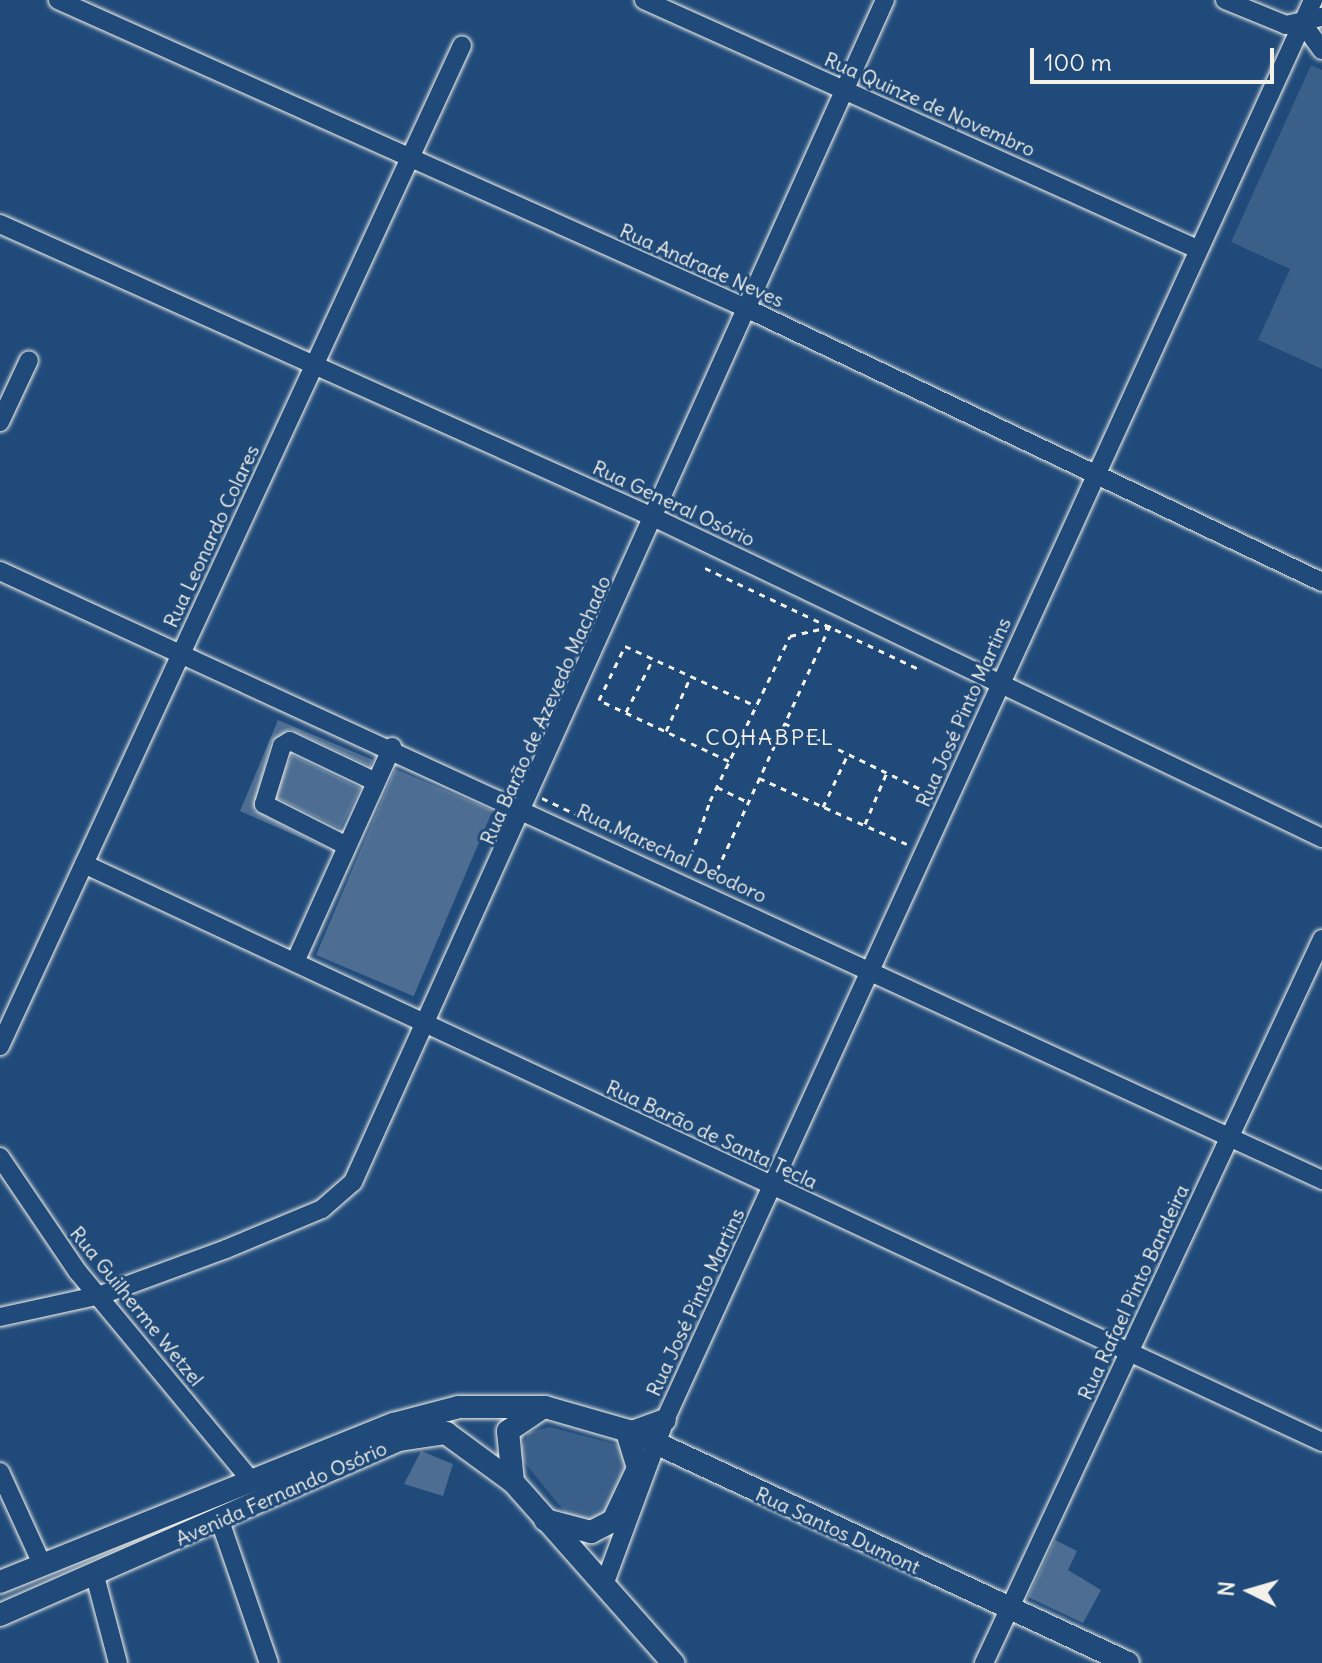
<!DOCTYPE html>
<html>
<head>
<meta charset="utf-8">
<style>
	body { margin:0 }
	#map { position:relative; width:1322px; height:1663px; overflow:hidden; background:#1f4a7a; font-family:Delius,sans-serif }
	div>[style] { position:absolute }
	[style*='--x'] { left:calc(var(--x)*1px); top:calc(var(--y)*1px); width:calc(var(--w)*1px); rotate:calc(var(--a)*1deg) }
	.green>* { inset:0; background:#3a5f88 }
	.building>* { inset:0; background:#4d6e92; transform-origin:0 0 }
	.path>* { height:3px; margin-top:-1.5px; transform-origin:0; background:repeating-linear-gradient(90deg,#f4f1e8 0 6px,transparent 0 12px) }
	.roads { filter:drop-shadow(0 0 2px #f4f1e8) drop-shadow(0 0 2px #f4f1e8) }
	.minor>* { height:18px; margin:-9px; padding:0 9px; transform-origin:9px; border-radius:9px; background:#1f4a7a }
	.major>* { height:22px; margin:-11px; padding:0 11px; transform-origin:11px; border-radius:11px; background:#1f4a7a }
	span { translate:-50% -50%; white-space:nowrap; text-align:center; line-height:1.15; -webkit-text-stroke:6px #1f4a7a; paint-order:stroke }
	.street-label { font-size:20px; color:#f4f1e8 }
	.neighbourhood-label { font-size:22px; color:#f4f1e8; letter-spacing:2px }
	.north { position:absolute; left:1210px; top:1551px; width:80px; height:80px; -webkit-text-stroke:6px #1f4a7a; paint-order:stroke; rotate:275deg; font-size:22px; font-weight:700; line-height:32px; text-align:center; color:#f4f1e8 }
	.north::after { content:''; display:block; margin:auto; width:28px; height:36px; background:#f4f1e8; clip-path:polygon(50% 0,100% 100%,50% 72%,0 100%) }
	.scale { position:absolute; left:1030px; top:48px; width:244px; height:36px; box-sizing:border-box; border:4px solid #f4f1e8; border-top:0; padding-left:10px; font-size:24px; line-height:28px; white-space:nowrap; color:#f4f1e8; -webkit-text-stroke:6px #1f4a7a; paint-order:stroke }
</style>
</head>
<body>
<div id="map">
	<div class="green">
		<i style="clip-path:polygon(1311px 65px,1322px 70px,1322px 369px,1258px 340px,1290px 269px,1231px 242px)"></i>
		<i style="clip-path:polygon(550px 1427px,622px 1446px,628px 1462px,602px 1521px,573px 1522px,524px 1462px,519px 1452px,529px 1432px)"></i>
	</div>
	<div class="building">
		<i style="clip-path:polygon(278px 720px,373px 760px,370px 766px,290px 729px,271px 742px,254px 810px,329px 850px,240px 811px)"></i>
		<i style="left:292px;top:755px;width:76px;height:45px;rotate:26deg"></i>
		<i style="left:395px;top:769px;width:106px;height:202px;rotate:23deg"></i>
		<i style="clip-path:polygon(421px 1451px,453px 1464px,443px 1496px,404px 1484px)"></i>
		<i style="clip-path:polygon(1055px 1540px,1077px 1551px,1068px 1570px,1101px 1590px,1083px 1623px,1028px 1597px)"></i>
	</div>
	<div class="path">
		<i style="--x:705;--y:568;--w:239;--a:25.3"></i>
		<i style="--x:626;--y:712;--w:59;--a:-63"></i>
		<i style="--x:784;--y:723;--w:165;--a:25.8"></i>
		<i style="--x:666;--y:731;--w:60;--a:-65.6"></i>
		<i style="--x:729;--y:761;--w:144;--a:-154.9"></i>
		<i style="--x:599;--y:700;--w:60;--a:-64.3"></i>
		<i style="--x:625;--y:646;--w:144;--a:24.6"></i>
		<i style="--x:759;--y:778;--w:164;--a:24.1"></i>
		<i style="--x:717;--y:787;--w:34;--a:26"></i>
		<i style="--x:542;--y:798;--w:121;--a:25.5"></i>
		<i style="--x:823;--y:807;--w:59;--a:-64.7"></i>
		<i style="--x:865;--y:824;--w:56;--a:-67.1"></i>
		<i style="--x:687;--y:867;--w:70;--a:-70.8"></i>
		<i style="--x:710;--y:801;--w:183;--a:-64.1"></i>
		<i style="--x:790;--y:636;--w:40;--a:-13"></i>
		<i style="--x:712;--y:881;--w:284;--a:-65.2"></i>
	</div>
	<div class="roads">
		<div class="minor">
			<i style="--x:58;--y:0;--w:756;--a:24.12"></i>
			<i style="--x:748;--y:309;--w:636;--a:25.44"></i>
			<i style="--x:644;--y:0;--w:606;--a:24.24"></i>
			<i style="--x:1225;--y:0;--w:66;--a:22.3"></i>
			<i style="--x:1286;--y:25;--w:37;--a:-13"></i>
			<i style="--x:1303;--y:24;--w:32;--a:54"></i>
			<i style="--x:0;--y:224;--w:718;--a:24.17"></i>
			<i style="--x:655;--y:518;--w:740;--a:25.63"></i>
			<i style="--x:0;--y:422;--w:68;--a:-64.9"></i>
			<i style="--x:0;--y:571;--w:1456;--a:24.73"></i>
			<i style="--x:347;--y:846;--w:93;--a:-153.2"></i>
			<i style="--x:264;--y:804;--w:61;--a:-72.8"></i>
			<i style="--x:282;--y:746;--w:9;--a:-32"></i>
			<i style="--x:290;--y:741;--w:95;--a:25.5"></i>
			<i style="--x:84;--y:864;--w:1366;--a:25.03"></i>
			<i style="--x:295;--y:962;--w:236;--a:-65.7"></i>
			<i style="--x:0;--y:1046;--w:1102;--a:-65.22"></i>
			<i style="--x:0;--y:1157;--w:139;--a:55.9"></i>
			<i style="--x:78;--y:1272;--w:266;--a:50.3"></i>
			<i style="--x:0;--y:1317;--w:103;--a:-12.3"></i>
			<i style="--x:101;--y:1295;--w:133;--a:-20.2"></i>
			<i style="--x:226;--y:1249;--w:104;--a:-22.6"></i>
			<i style="--x:322;--y:1209;--w:41;--a:-41.1"></i>
			<i style="--x:353;--y:1182;--w:1296;--a:-65.77"></i>
			<i style="--x:0;--y:1472;--w:101;--a:65.5"></i>
			<i style="--x:220;--y:1521;--w:150;--a:71"></i>
			<i style="--x:95;--y:1576;--w:90;--a:75.2"></i>
			<i style="--x:604;--y:1585;--w:176;--a:-69.7"></i>
			<i style="--x:665;--y:1420;--w:1561;--a:-65.47"></i>
			<i style="--x:984;--y:1663;--w:799;--a:-64.97"></i>
		</div>
		<div class="major">
			<i style="--x:632;--y:1432;--w:35;--a:-20"></i>
			<i style="--x:513;--y:1482;--w:51;--a:-95.6"></i>
			<i style="--x:508;--y:1431;--w:40;--a:-34"></i>
			<i style="--x:545;--y:1520;--w:48;--a:14.6"></i>
			<i style="--x:591;--y:1532;--w:25;--a:-27"></i>
			<i style="--x:613;--y:1521;--w:59;--a:-64.7"></i>
			<i style="--x:638;--y:1468;--w:39;--a:-107"></i>
			<i style="--x:0;--y:1582;--w:424;--a:-21.9"></i>
			<i style="--x:394;--y:1424;--w:67;--a:-14.7"></i>
			<i style="--x:459;--y:1407;--w:86;--a:0"></i>
			<i style="--x:545;--y:1407;--w:91;--a:16"></i>
			<i style="--x:632;--y:1432;--w:547;--a:24.97"></i>
			<i style="--x:0;--y:1615;--w:435;--a:-23.7"></i>
			<i style="--x:398;--y:1440;--w:49;--a:-8.3"></i>
			<i style="--x:446;--y:1433;--w:83;--a:36.2"></i>
			<i style="--x:513;--y:1482;--w:242;--a:48.5"></i>
		</div>
	</div>
	<div class="street-label">
		<span style="left:930px;top:104px;rotate:24deg">Rua Quinze de Novembro</span>
		<span style="left:702px;top:265px;rotate:24deg">Rua Andrade Neves</span>
		<span style="left:674px;top:503px;rotate:25deg">Rua General Osório</span>
		<span style="left:211px;top:536px;rotate:-65deg">Rua Leonardo Colares</span>
		<span style="left:545px;top:710px;rotate:-66deg">Rua Barão de Azevedo Machado</span>
		<span style="left:963px;top:712px;rotate:-66deg">Rua José Pinto Martins</span>
		<span style="left:672px;top:853px;rotate:25deg">Rua Marechal Deodoro</span>
		<span style="left:712px;top:1134px;rotate:25deg">Rua Barão de Santa Tecla</span>
		<span style="left:1133px;top:1292px;rotate:-65deg">Rua Rafael Pinto Bandeira</span>
		<span style="left:695px;top:1302px;rotate:-65deg">Rua José Pinto Martins</span>
		<span style="left:137px;top:1306px;rotate:51deg">Rua Guilherme Wetzel</span>
		<span style="left:281px;top:1493px;rotate:-24deg">Avenida Fernando Osório</span>
		<span style="left:838px;top:1530px;rotate:25deg">Rua Santos Dumont</span>
	</div>
	<div class="neighbourhood-label">
		<span style="left:770px;top:738px">COHABPEL</span>
	</div>
	<div class="north">N</div>
	<div class="scale">100 m</div>
</div>
</body>
</html>
